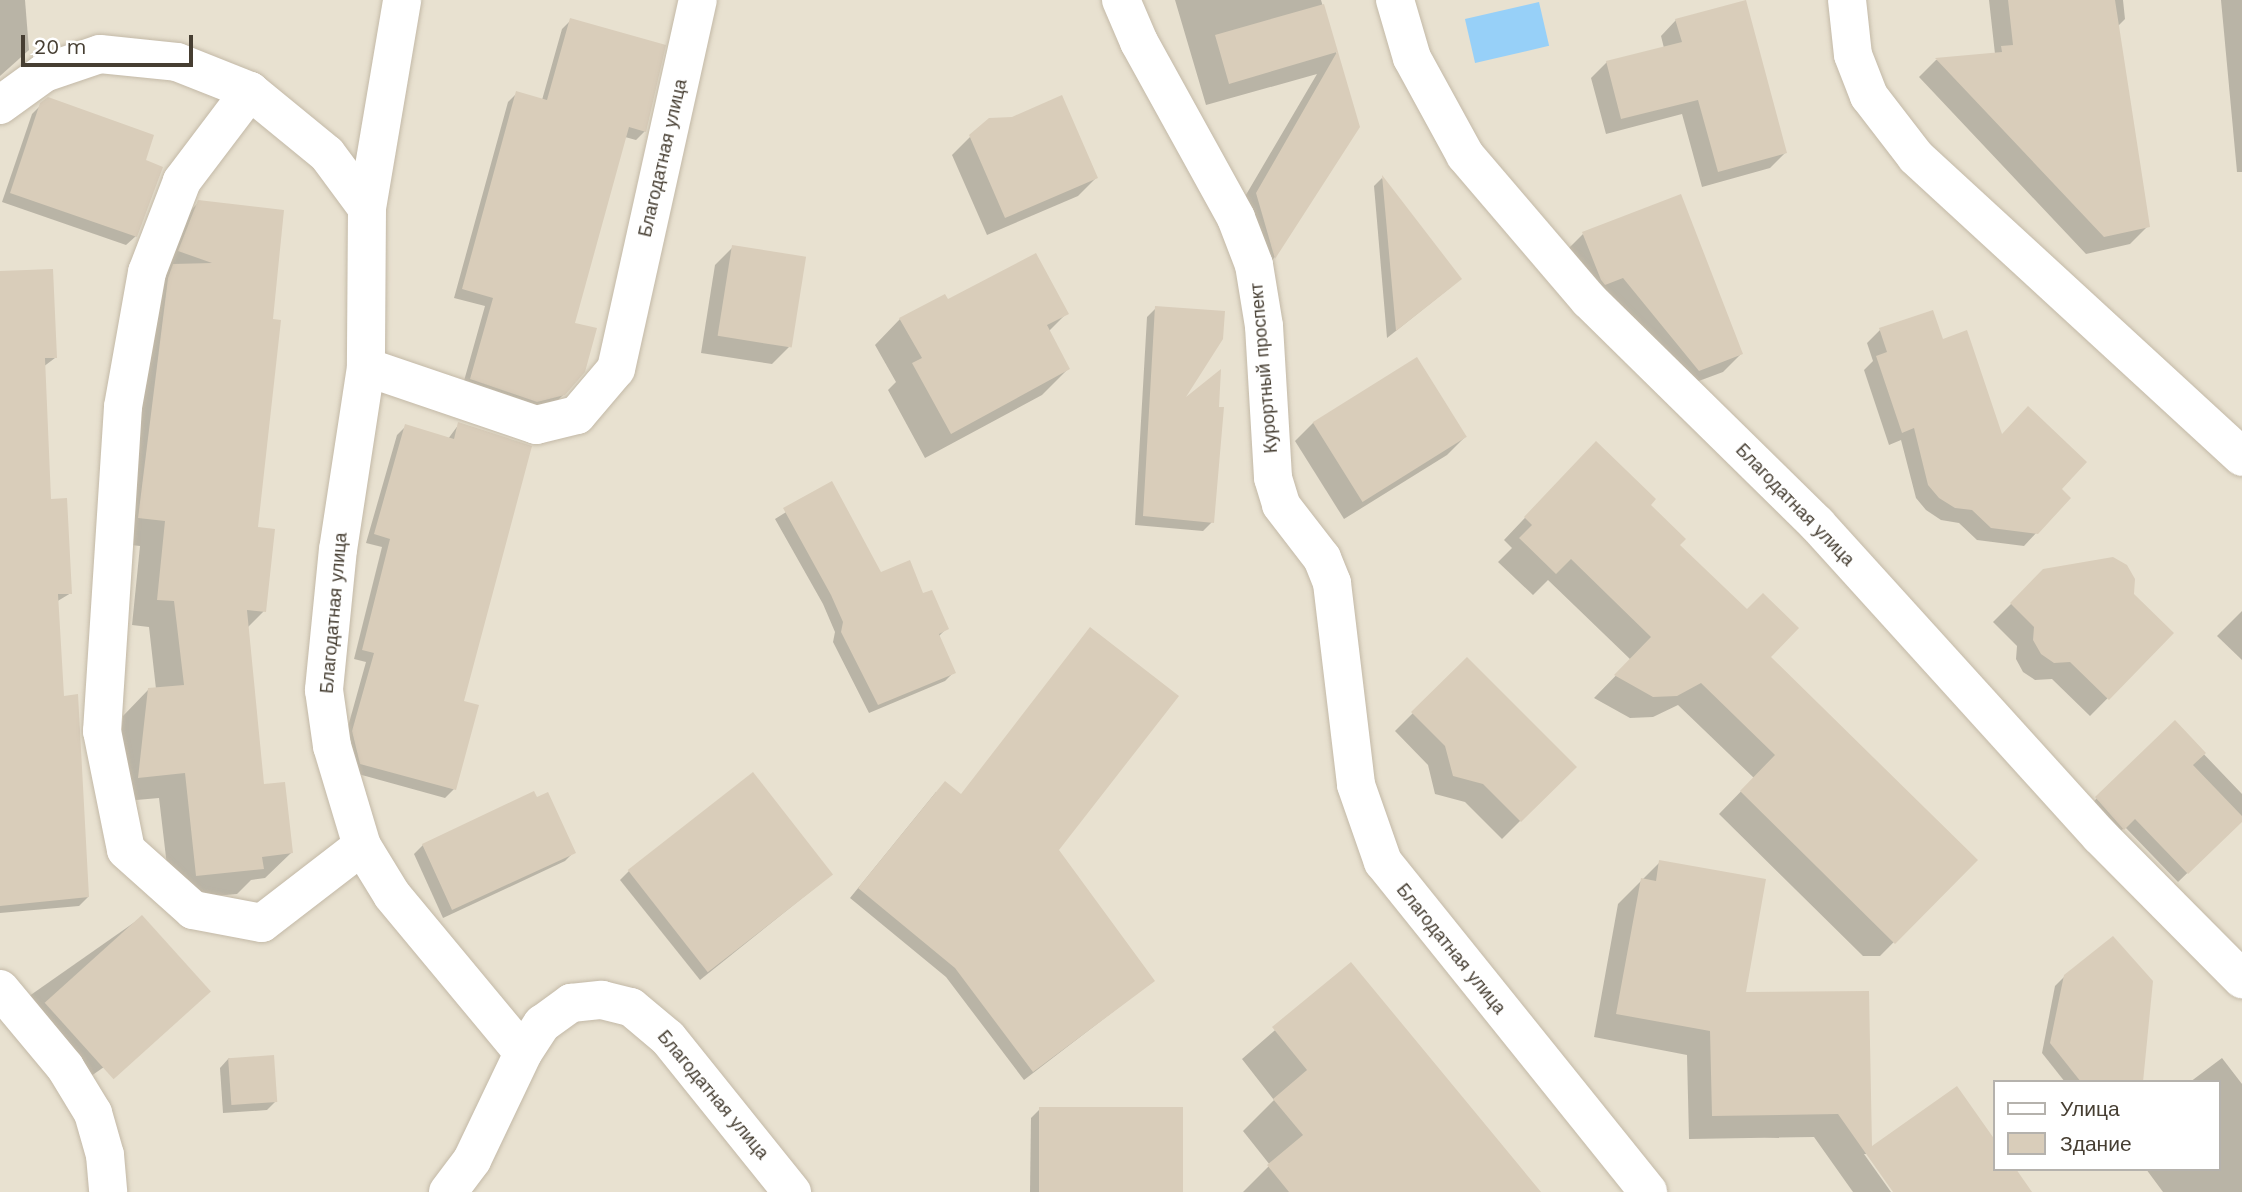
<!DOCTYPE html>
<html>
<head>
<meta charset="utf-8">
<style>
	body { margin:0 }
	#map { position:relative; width:2242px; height:1192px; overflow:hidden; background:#f4efe3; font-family:"Work Sans",sans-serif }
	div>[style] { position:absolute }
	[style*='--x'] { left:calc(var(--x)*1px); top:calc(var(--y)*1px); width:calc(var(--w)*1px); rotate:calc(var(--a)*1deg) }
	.residential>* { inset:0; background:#e8e1d0 }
	.water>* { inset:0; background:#97d0f8; transform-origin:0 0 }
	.shadow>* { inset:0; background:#0003; transform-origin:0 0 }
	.building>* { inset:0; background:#d9cdba; transform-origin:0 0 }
	.roads { filter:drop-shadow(0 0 2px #c3b9a7) drop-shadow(0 0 2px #c3b9a7) }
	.minor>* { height:38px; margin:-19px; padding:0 19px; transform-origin:19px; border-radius:19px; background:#fff }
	span { translate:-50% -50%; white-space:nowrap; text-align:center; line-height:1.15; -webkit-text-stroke:6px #fff; paint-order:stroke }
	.street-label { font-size:18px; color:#463e32 }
	.legend { position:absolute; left:1993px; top:1080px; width:228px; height:91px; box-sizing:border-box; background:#fff; border:2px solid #b5b2ad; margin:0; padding:9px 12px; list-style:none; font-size:21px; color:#463e32 }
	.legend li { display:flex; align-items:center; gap:14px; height:35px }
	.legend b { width:35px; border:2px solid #b5b2ad }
	.scale { position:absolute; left:21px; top:35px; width:172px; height:32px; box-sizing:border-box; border:4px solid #463e32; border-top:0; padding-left:9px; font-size:21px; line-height:24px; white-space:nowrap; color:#463e32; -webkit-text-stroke:5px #fff; paint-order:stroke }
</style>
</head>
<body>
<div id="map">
	<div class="residential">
		<i style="clip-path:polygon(evenodd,0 0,2242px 0,2242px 1192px,0 1192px,0 0,1995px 1082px,2219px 1082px,2219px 1169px,1995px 1169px,1995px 1082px)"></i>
	</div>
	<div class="water">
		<i style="left:1539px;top:2px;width:45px;height:76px;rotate:77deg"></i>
	</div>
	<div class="shadow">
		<i style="clip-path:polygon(0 0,25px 0,29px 50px,0 76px)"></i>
		<i style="clip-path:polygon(1175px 0,1321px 0,1358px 127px,1274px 258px,1252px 280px,1233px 217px,1317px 74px,1206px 105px)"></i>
		<i style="clip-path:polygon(1989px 0,2123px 0,2125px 19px,2118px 26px,2148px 226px,2130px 244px,2086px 254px,1919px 77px,1936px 60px,1995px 54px)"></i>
		<i style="clip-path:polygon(2221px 0,2242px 0,2242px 172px,2237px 172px)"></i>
		<i style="clip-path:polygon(571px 20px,645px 131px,636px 140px,625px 137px,573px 324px,564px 394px,554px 404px,527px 411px,462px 388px,485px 306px,454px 298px,508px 102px,517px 93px,542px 100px,562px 29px)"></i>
		<i style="clip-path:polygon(1676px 20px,1785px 153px,1770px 168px,1702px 187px,1682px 114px,1606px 134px,1591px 78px,1607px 62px,1664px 48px,1661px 36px)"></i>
		<i style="clip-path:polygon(42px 104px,136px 236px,126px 245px,2px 202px,32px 114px)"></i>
		<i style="clip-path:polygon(971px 136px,1096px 178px,1078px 196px,987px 235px,952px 155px)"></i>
		<i style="clip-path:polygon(1382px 178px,1451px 287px,1387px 338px,1374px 186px)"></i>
		<i style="clip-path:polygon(199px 202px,271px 321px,257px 529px,264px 611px,247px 628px,262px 786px,291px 853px,265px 878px,251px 880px,237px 894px,171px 900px,159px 798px,114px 802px,123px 716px,148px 690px,156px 689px,149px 627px,132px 625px,140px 546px,113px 543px,173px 228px)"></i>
		<i style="clip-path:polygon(1583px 234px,1741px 354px,1723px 372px,1680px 388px,1565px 252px)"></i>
		<i style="clip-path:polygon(733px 247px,790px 346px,772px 364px,701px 353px,715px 265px)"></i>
		<i style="clip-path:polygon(0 272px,55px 358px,43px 367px,50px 501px,71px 593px,56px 602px,62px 698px,88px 897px,79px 906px,0 913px)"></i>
		<i style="clip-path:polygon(947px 302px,1067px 313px,1048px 332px,1068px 369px,1042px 395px,925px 458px,888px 390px,896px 382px,875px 345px,900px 319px)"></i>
		<i style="clip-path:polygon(1156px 308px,1180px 404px,1217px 409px,1212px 522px,1203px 531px,1135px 525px,1147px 317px)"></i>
		<i style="clip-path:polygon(1880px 330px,1942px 341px,2001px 437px,2060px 489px,2037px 532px,2024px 546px,1977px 540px,1959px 523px,1941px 520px,1926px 510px,1916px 498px,1901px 440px,1889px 445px,1864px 370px,1873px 361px,1867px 343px)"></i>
		<i style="clip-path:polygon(1313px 423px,1465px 437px,1447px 455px,1344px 519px,1295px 441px)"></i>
		<i style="clip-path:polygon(459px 424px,462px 703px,454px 789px,445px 798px,351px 772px,344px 741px,366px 662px,354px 659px,382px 547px,366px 543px,397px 435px,406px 426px,448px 439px)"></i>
		<i style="clip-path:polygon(1574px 466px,1648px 506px,1769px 657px,1975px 860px,1880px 956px,1863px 956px,1719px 814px,1754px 778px,1678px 705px,1653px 717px,1630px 718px,1594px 698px,1631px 660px,1548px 580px,1533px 595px,1498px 562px,1512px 548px,1504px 540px)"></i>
		<i style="clip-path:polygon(831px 484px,880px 574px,947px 628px,938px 637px,954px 672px,945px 681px,869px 713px,833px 642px,835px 632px,823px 604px,775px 519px)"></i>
		<i style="clip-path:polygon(2044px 571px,2132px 594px,2172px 633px,2090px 716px,2052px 679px,2035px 680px,2023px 672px,2016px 659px,2017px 646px,1993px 622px)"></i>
		<i style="clip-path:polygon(2242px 611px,2242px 660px,2217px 636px)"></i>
		<i style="clip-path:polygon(1467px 659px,1574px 767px,1502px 839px,1465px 802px,1435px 794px,1428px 765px,1395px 731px)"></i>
		<i style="clip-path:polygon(2174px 723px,2242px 794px,2242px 820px,2178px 882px,2125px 827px,2114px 837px,2087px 808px)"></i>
		<i style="clip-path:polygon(936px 792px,960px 795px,1153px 981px,1024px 1080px,946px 977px,850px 898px)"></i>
		<i style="clip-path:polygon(423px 845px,574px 852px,565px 861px,443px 918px,414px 854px)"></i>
		<i style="clip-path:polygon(1660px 862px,1744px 993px,1870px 1149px,1956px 1088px,1995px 1143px,1995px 1169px,2007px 1192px,1896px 1192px,1869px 1154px,1864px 1154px,1891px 1192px,1853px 1192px,1814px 1137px,1689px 1139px,1687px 1055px,1594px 1037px,1618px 904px)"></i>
		<i style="clip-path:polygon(629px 871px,821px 883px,700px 980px,620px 880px)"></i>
		<i style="left:142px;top:917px;width:101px;height:142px;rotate:55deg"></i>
		<i style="clip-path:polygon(1351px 964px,1539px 1192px,1243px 1192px,1270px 1165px,1243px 1131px,1274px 1100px,1242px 1059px)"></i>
		<i style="clip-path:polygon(2065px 976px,2141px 1082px,2065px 1082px,2042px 1053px,2055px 986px)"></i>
		<i style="clip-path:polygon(229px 1058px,276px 1101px,267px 1110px,223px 1113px,220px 1068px)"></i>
		<i style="clip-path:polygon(2222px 1058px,2242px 1084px,2242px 1192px,2163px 1192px,2146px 1169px,2219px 1169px,2219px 1082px,2190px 1082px)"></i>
		<i style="clip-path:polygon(1040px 1109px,1182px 1192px,1030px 1192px,1031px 1118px)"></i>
	</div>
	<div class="building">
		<i style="clip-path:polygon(1746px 0,1787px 153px,1718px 172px,1698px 100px,1621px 119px,1606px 61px,1682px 42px,1675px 19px)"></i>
		<i style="clip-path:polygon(2008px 0,2115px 0,2150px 227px,2104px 237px,1935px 58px,2002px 52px,2001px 46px,2013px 45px)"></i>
		<i style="clip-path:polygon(1324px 4px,1360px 127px,1275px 259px,1256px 193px,1337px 52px,1229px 84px,1215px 35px)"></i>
		<i style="clip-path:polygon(570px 18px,666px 45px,646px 132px,629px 127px,575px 323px,597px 328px,585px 372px,565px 395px,537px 402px,470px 379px,493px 298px,462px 289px,516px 91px,547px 100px)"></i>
		<i style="clip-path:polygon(1062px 95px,1098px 178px,1005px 218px,969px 135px,989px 118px,1012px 117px)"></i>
		<i style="clip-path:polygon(48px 97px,154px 135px,146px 160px,163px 167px,137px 237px,10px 193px,40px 103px)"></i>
		<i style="clip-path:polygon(1382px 175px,1462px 279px,1396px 331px)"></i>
		<i style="clip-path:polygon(1681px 194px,1743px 354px,1699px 371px,1623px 278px,1605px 285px,1601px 280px,1582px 232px)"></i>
		<i style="clip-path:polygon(198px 200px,284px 210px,273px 319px,281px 320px,258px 527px,275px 529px,266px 612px,247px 610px,264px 784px,285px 782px,293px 853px,262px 857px,264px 869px,196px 876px,185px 773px,138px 778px,148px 688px,184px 685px,174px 601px,157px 600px,165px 521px,138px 518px,168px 278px,173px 264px,212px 263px,178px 251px)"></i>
		<i style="left:732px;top:245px;width:75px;height:92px;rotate:9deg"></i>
		<i style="clip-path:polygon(1036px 253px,1069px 314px,1047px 325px,1070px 369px,951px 434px,912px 363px,922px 358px,899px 318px,945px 294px,948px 299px)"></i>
		<i style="clip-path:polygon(53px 269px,57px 358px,45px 358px,51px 499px,67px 498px,72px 594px,58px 594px,64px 696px,78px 694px,89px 897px,0 906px,0 271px)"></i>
		<i style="clip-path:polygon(1155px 306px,1225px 311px,1223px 339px,1186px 397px,1221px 369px,1219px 407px,1224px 407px,1214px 523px,1143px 516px)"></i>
		<i style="clip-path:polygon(1933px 310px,1943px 339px,1967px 330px,2002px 434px,2028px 406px,2087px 462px,2062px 489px,2071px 498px,2038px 534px,1991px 528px,1972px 510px,1955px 508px,1939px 498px,1928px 485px,1914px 428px,1902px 433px,1876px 356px,1887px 352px,1879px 328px)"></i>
		<i style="left:1417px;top:357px;width:94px;height:123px;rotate:58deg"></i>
		<i style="clip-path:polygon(458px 422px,532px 446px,464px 701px,479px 705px,456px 790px,360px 764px,352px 731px,374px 653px,362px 650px,390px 539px,374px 534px,405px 424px,454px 439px)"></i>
		<i style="clip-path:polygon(1596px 441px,1656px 499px,1651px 505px,1686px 539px,1680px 545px,1747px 609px,1763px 593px,1799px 628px,1771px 657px,1978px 860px,1895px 944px,1740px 791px,1775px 755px,1701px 683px,1677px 696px,1653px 697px,1614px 675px,1651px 637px,1571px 559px,1556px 574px,1519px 538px,1532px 525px,1524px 517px)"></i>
		<i style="clip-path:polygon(832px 481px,881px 572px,910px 560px,923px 593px,932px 590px,949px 629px,939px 634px,956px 673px,878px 705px,841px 632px,843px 622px,831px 595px,783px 508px)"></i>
		<i style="clip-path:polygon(2113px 557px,2127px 565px,2135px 579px,2134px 594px,2174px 633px,2109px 700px,2070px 662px,2054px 663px,2041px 654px,2033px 640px,2034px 627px,2010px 603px,2043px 569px)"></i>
		<i style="clip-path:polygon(1090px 627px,1179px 696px,1059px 850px,1155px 981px,1033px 1072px,955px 968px,858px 888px,945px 781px,961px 794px)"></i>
		<i style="clip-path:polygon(1467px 657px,1577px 767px,1521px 822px,1483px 784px,1453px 776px,1445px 746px,1411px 712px)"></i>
		<i style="clip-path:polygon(2175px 720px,2206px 753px,2193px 765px,2242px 816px,2242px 822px,2188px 874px,2135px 819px,2124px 830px,2095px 797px)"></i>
		<i style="left:753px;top:772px;width:130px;height:159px;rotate:52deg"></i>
		<i style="clip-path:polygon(534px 791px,537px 797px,548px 792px,576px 853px,452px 910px,422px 844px)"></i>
		<i style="clip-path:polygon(1659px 860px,1766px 879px,1746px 992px,1869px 991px,1872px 1146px,1957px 1086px,1995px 1140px,1995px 1169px,2016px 1169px,2032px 1192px,1893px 1192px,1838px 1114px,1712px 1116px,1710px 1031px,1616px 1014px,1641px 878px,1656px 881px)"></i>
		<i style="left:142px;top:915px;width:103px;height:131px;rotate:48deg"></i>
		<i style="clip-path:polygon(2113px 936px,2153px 981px,2143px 1082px,2081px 1082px,2050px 1043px,2064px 975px)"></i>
		<i style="clip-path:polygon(1351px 962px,1541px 1192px,1289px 1192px,1267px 1165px,1303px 1135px,1273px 1099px,1307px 1070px,1272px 1027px)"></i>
		<i style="left:274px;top:1055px;width:47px;height:46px;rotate:86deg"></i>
		<i style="left:1039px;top:1107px;width:144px;height:85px"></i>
	</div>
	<div class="roads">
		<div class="minor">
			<i style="--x:1121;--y:0;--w:46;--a:66.8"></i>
			<i style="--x:1139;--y:42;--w:201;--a:61.1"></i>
			<i style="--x:1236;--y:218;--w:50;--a:69"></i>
			<i style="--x:1254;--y:265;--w:62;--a:80.7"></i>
			<i style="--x:1264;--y:326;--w:152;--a:86.6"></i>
			<i style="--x:1273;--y:478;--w:28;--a:73"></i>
			<i style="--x:1281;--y:505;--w:67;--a:52.3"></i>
			<i style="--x:1322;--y:558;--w:27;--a:68"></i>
			<i style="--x:1332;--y:583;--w:203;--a:83.2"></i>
			<i style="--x:1356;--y:785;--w:82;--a:70.7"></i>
			<i style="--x:1383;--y:862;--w:423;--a:51.2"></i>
			<i style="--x:1395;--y:0;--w:60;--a:73.7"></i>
			<i style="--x:1412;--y:58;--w:111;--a:61.3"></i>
			<i style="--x:1465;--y:155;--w:191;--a:49.5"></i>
			<i style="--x:1589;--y:300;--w:320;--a:44.5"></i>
			<i style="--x:1817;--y:524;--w:421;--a:47.8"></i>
			<i style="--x:2100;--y:836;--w:202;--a:45.2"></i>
			<i style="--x:1847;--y:0;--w:55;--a:83.8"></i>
			<i style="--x:1853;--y:55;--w:44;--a:68.7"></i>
			<i style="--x:1869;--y:96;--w:77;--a:52.4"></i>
			<i style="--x:1916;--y:157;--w:443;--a:42.6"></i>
			<i style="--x:250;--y:91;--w:113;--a:127.1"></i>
			<i style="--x:182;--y:181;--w:97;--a:111"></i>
			<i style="--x:147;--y:272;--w:137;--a:100.1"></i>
			<i style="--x:123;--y:407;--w:325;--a:93.7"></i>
			<i style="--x:102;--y:731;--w:121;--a:78.6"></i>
			<i style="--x:126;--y:850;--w:90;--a:41.8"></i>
			<i style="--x:193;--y:910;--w:70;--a:10.7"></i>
			<i style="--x:262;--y:923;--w:126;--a:-37.6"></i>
			<i style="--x:0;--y:105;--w:54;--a:-36"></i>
			<i style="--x:44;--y:73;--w:59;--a:-18.7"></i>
			<i style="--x:100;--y:54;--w:77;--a:5.9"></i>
			<i style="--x:177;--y:62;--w:79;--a:21.7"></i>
			<i style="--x:250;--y:91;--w:99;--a:39.3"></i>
			<i style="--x:327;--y:154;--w:67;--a:53.5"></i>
			<i style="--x:367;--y:208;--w:159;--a:90.4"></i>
			<i style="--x:366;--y:367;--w:184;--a:98.7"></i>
			<i style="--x:338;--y:549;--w:142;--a:95.7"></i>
			<i style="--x:324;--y:690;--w:57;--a:81.9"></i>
			<i style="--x:332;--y:746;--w:104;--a:73.3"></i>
			<i style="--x:362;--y:846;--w:57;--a:58.5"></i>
			<i style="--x:392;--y:895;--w:205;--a:50.3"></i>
			<i style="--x:367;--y:208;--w:211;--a:-80.4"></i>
			<i style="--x:366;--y:367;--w:180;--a:18.8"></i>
			<i style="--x:536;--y:425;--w:42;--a:-13.7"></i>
			<i style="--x:577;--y:415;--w:60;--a:-49.7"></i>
			<i style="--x:616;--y:369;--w:378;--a:-77.5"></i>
			<i style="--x:0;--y:989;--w:102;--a:50.2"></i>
			<i style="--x:65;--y:1067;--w:54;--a:58.7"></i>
			<i style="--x:93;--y:1113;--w:44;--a:74.1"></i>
			<i style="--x:105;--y:1155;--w:37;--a:85"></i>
			<i style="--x:448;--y:1192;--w:40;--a:-53"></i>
			<i style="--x:472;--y:1160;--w:119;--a:-64.5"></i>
			<i style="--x:523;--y:1053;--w:35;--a:-57"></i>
			<i style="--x:542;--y:1024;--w:36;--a:-36"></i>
			<i style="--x:571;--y:1003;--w:31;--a:-6"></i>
			<i style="--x:602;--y:1000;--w:30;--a:14"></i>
			<i style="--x:631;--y:1007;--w:48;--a:40"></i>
			<i style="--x:668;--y:1038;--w:198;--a:51.2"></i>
		</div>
	</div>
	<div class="street-label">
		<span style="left:663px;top:158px;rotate:-77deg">Благодатная улица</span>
		<span style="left:1264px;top:368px;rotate:-95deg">Курортный проспект</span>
		<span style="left:1795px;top:505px;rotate:46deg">Благодатная улица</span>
		<span style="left:334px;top:613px;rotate:-85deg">Благодатная улица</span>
		<span style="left:1451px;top:949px;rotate:51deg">Благодатная улица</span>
		<span style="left:713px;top:1095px;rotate:50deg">Благодатная улица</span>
	</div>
	<ul class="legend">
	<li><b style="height:9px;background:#fff"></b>Улица</li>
	<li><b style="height:19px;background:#d9cdba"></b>Здание</li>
	</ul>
	<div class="scale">20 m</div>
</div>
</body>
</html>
